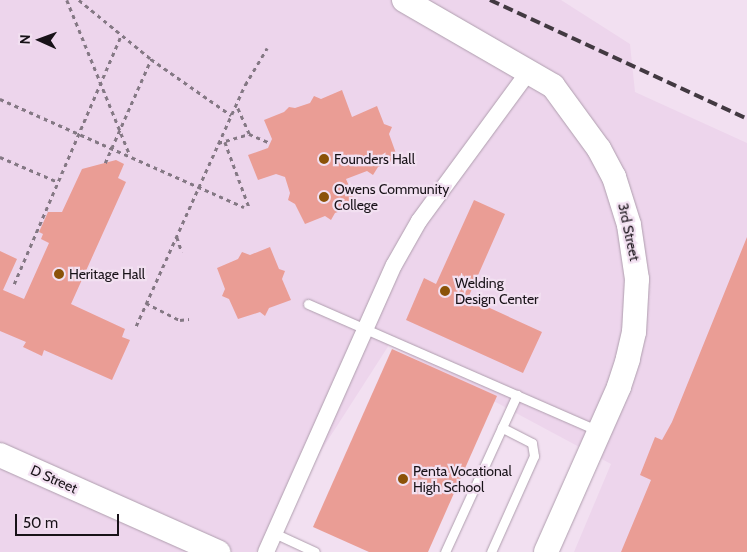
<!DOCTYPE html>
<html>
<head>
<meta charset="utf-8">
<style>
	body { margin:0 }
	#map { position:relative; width:747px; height:552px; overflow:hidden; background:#f2e0f1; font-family:Cabin,sans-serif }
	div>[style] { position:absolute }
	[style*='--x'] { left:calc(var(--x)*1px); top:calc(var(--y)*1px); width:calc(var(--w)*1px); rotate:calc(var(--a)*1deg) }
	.built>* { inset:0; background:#edd5ec }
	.building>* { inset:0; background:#ea9d95 }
	.path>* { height:2.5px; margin-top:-1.25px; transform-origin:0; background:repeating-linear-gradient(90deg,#847884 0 4px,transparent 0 8px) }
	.roads { filter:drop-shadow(0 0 1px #af9eae) drop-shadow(0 0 1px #af9eae) }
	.lane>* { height:9px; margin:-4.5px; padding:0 4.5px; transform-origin:4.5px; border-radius:4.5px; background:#fff }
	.street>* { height:16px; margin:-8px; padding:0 8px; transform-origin:8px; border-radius:8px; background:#fff }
	.secondary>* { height:24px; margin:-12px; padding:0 12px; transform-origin:12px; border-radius:12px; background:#fff }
	.rail>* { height:4px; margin-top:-2px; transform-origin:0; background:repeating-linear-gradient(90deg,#423941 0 10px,transparent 0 15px) }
	.dots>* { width:14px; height:14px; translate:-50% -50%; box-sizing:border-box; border:2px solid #f2e0f1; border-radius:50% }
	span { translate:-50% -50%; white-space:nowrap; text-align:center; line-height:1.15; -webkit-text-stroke:4.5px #f2e0f1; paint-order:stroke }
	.poi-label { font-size:14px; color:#181218 }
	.left { translate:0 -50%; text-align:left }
	.street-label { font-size:14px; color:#181218 }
	.north { position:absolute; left:15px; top:15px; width:50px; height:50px; -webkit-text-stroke:4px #f2e0f1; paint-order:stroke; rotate:272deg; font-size:14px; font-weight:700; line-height:20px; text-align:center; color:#181218 }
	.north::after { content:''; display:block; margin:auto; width:18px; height:22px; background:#181218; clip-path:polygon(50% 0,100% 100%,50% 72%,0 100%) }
	.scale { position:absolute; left:15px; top:514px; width:104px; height:22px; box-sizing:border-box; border:2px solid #181218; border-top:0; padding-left:6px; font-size:15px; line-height:18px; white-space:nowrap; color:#181218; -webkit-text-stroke:4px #f2e0f1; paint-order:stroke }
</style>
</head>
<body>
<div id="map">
	<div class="built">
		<i style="clip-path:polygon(0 0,561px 0,630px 44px,635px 92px,747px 143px,747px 552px,574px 552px,611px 464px,389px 345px,256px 552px,0 552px)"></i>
	</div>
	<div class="building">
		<i style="clip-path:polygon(342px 90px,352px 117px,377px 106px,384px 124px,392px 127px,389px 134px,398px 159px,378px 167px,373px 175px,367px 171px,346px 179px,357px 205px,335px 213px,331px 220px,325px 216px,305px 224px,295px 204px,288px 200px,290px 193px,285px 177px,276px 174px,258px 180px,248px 155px,268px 148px,272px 139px,264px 120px,284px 112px,289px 107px,295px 108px,310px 103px,314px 96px,321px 99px)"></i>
		<i style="clip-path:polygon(116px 160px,124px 164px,118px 178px,126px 182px,71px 304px,125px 329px,122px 337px,130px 340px,112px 380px,44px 350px,42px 356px,23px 347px,26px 342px,0 331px,0 251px,17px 259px,3px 290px,24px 299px,49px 243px,41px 239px,43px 234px,39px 232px,48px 212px,62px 212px,82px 169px)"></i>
		<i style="clip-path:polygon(474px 200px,505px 214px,468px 298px,542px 332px,523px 373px,406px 320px,424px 278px,436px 284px)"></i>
		<i style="clip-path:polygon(747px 237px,747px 552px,621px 552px,651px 480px,640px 475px,655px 437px,662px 440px,672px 422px)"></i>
		<i style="clip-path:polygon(270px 247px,279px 269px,285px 271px,282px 279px,291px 300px,269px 308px,265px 316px,260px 312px,238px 319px,229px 299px,222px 296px,225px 289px,217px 268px,238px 259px,242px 252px,250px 255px)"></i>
		<i style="clip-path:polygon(392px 349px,497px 396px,428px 552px,369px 552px,313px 527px)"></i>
	</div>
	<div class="path">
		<i style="--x:67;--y:0;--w:167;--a:67.9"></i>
		<i style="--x:79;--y:0;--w:93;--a:39.3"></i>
		<i style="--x:151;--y:59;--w:98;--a:35"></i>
		<i style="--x:0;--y:99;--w:267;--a:23.9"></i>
		<i style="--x:249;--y:134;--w:23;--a:23"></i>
		<i style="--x:225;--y:142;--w:69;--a:69.7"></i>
		<i style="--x:218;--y:143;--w:32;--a:-16"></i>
		<i style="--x:249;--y:134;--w:32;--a:-114"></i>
		<i style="--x:0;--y:157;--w:61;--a:23.2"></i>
		<i style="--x:105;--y:163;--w:114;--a:-66.1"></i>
		<i style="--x:177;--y:237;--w:16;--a:72"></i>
		<i style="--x:14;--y:284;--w:271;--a:-66.7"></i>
		<i style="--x:146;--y:303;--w:38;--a:27"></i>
		<i style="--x:180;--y:320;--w:9;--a:-6"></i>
		<i style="--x:136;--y:326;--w:265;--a:-65.7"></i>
		<i style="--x:245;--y:85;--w:43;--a:-59.3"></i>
	</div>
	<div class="roads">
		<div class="lane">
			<i style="--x:308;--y:304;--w:318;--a:23.6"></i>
			<i style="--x:274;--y:533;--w:45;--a:24.9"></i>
			<i style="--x:445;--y:552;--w:173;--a:-65.4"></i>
			<i style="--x:491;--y:552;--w:105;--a:-65.9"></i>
			<i style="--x:534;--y:456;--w:13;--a:-99"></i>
			<i style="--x:532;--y:443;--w:34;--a:-153"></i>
		</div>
		<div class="street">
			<i style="--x:266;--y:552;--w:314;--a:-66"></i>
			<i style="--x:394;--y:265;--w:51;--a:-60.4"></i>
			<i style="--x:419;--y:221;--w:186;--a:-53.7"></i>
		</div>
		<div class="secondary">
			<i style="--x:404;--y:0;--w:172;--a:30"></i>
			<i style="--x:553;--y:86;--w:78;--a:53.9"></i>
			<i style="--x:599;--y:149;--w:32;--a:62"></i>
			<i style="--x:614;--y:177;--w:50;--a:72.6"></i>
			<i style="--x:629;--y:225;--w:55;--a:81.6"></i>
			<i style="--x:637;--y:279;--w:53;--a:93.2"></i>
			<i style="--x:634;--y:332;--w:28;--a:103"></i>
			<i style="--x:628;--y:359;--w:29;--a:108"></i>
			<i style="--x:619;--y:387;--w:180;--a:113.9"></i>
			<i style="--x:0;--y:455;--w:239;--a:24"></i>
		</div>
	</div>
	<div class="rail">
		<i style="--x:490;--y:0;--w:283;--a:24.8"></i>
	</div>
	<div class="dots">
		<i style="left:324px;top:159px;background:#8b5208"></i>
		<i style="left:324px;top:197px;background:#8b5208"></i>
		<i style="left:59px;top:274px;background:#8b5208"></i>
		<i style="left:445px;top:291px;background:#8b5208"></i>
		<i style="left:403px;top:479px;background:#8b5208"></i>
	</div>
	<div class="poi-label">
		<span class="left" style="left:334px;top:159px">Founders Hall</span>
		<span class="left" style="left:334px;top:197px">Owens Community<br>College</span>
		<span class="left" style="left:69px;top:274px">Heritage Hall</span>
		<span class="left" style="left:455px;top:291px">Welding<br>Design Center</span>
		<span class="left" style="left:413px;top:479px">Penta Vocational<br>High School</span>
	</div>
	<div class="street-label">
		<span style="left:629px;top:232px;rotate:78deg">3rd Street</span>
		<span style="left:54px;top:479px;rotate:24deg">D Street</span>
	</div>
	<div class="north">N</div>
	<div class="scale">50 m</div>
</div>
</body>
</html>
